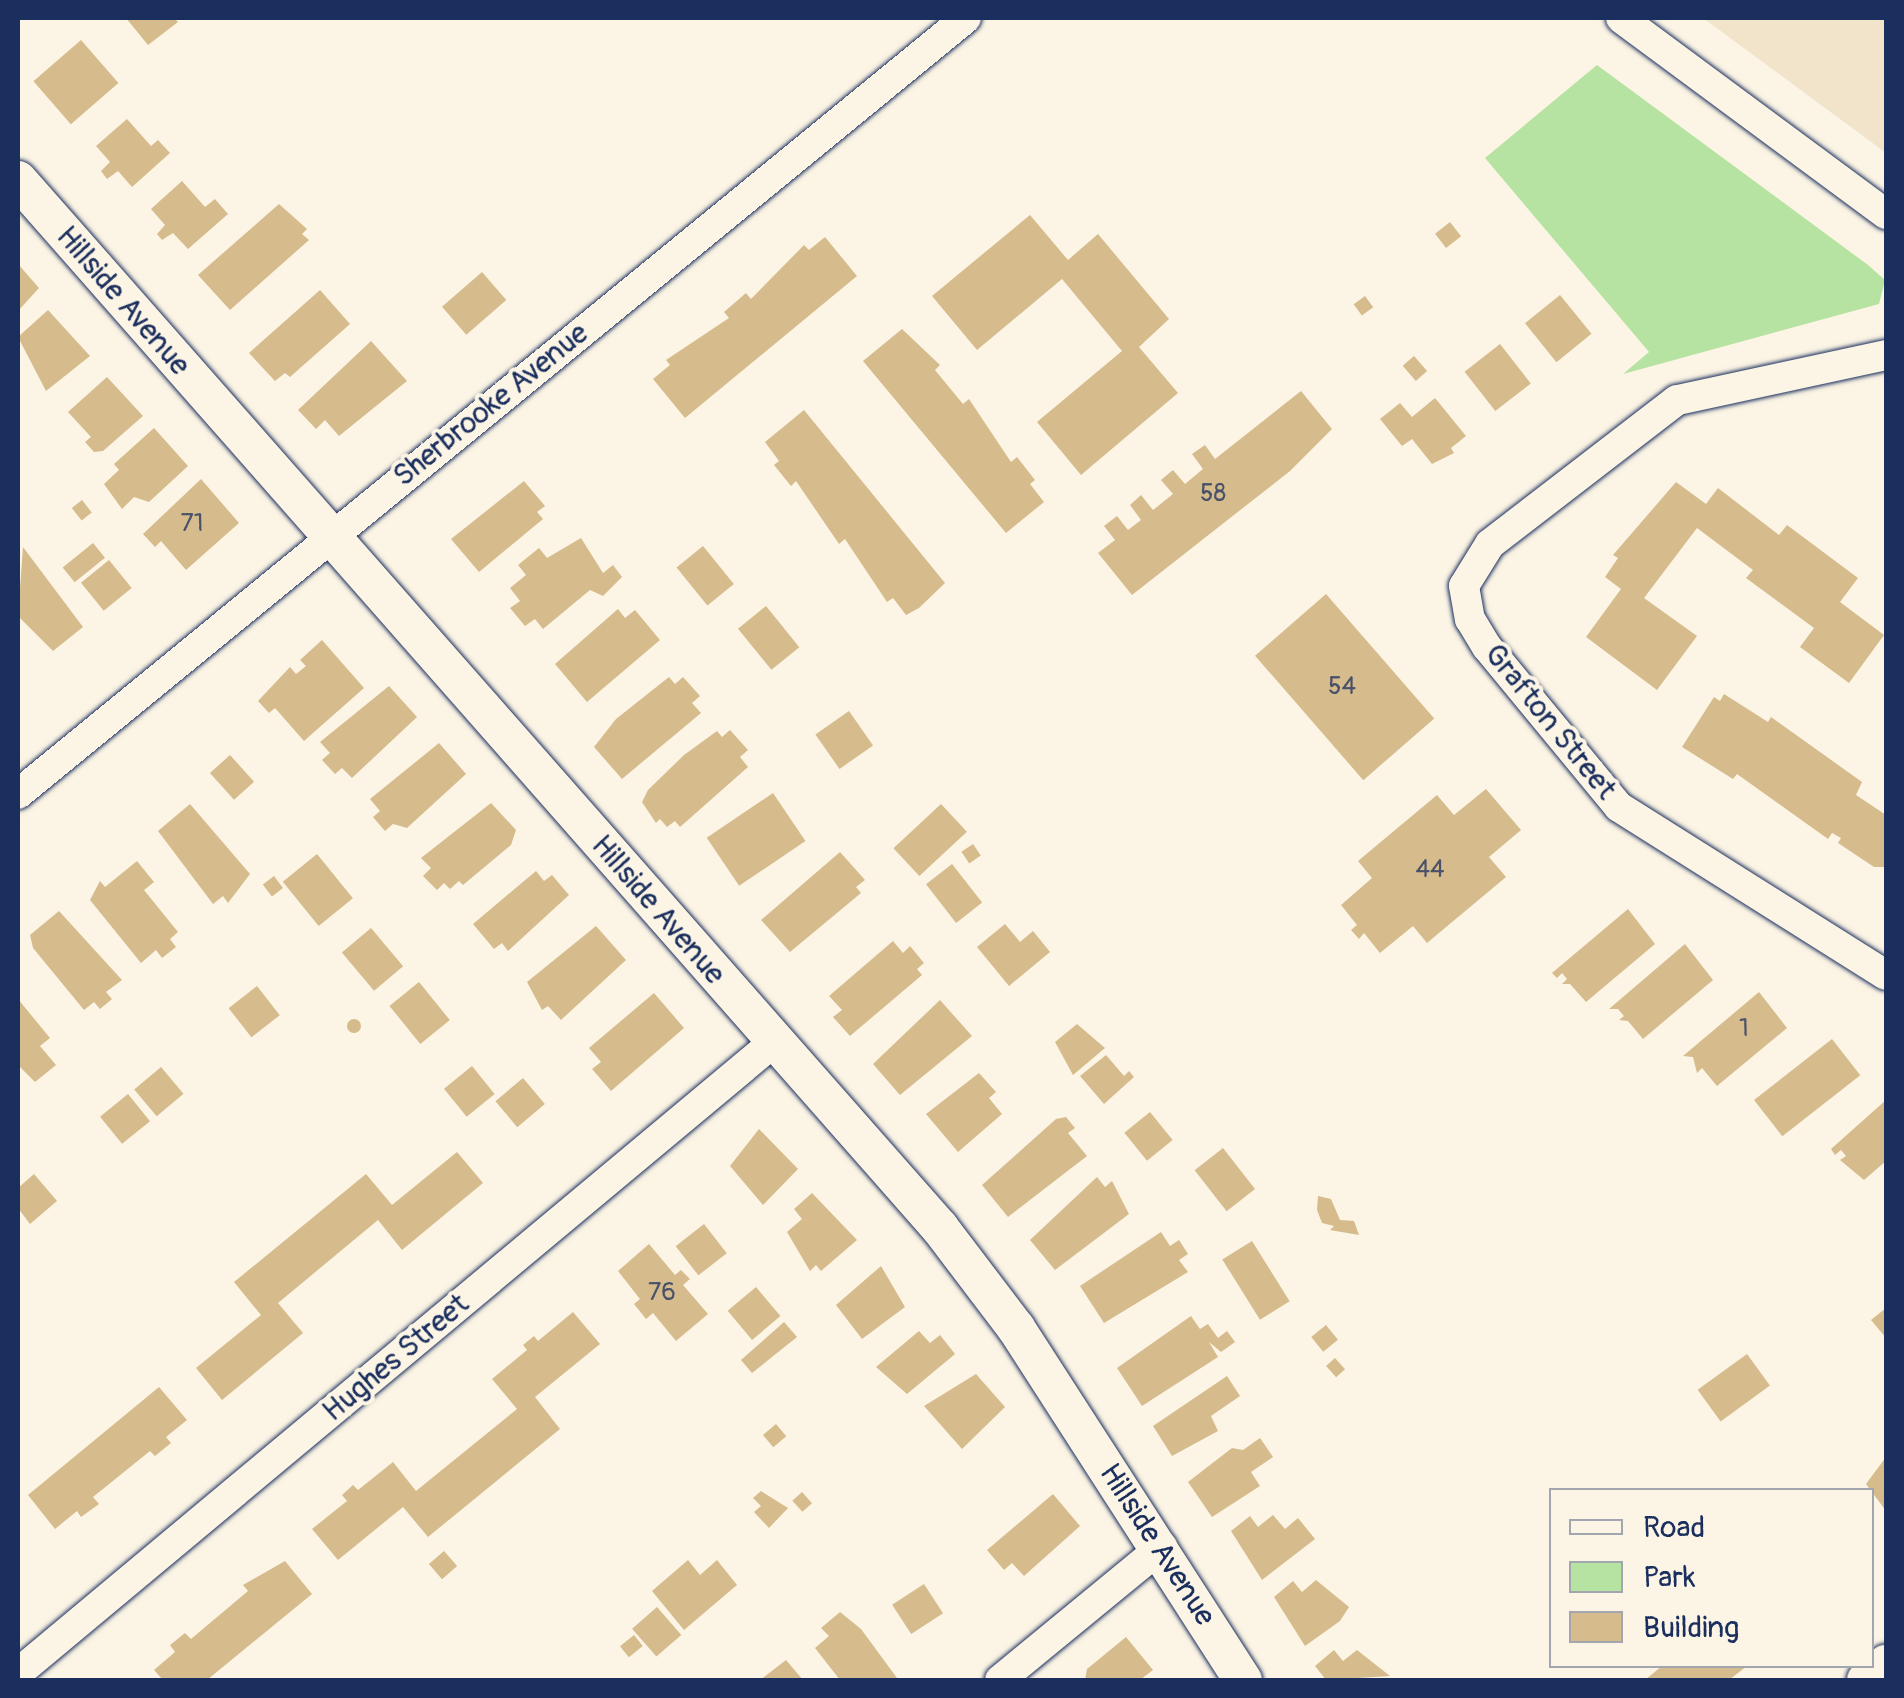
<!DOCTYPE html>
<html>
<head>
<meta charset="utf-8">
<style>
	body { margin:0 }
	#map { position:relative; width:1904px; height:1698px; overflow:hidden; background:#fcf5e5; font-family:Pangolin,sans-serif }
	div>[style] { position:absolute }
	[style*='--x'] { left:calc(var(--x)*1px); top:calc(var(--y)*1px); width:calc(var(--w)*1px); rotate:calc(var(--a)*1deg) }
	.built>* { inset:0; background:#f1e4ca }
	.green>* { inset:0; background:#b6e3a1 }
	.building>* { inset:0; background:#d6bb8c; transform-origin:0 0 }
	.round { border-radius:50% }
	.roads { filter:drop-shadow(0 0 2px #1b2f5e) drop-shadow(0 0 2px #1b2f5e) }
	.minor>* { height:30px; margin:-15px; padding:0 15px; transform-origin:15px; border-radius:15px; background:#fcf5e5 }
	.tertiary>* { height:38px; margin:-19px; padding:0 19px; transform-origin:19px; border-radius:19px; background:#fcf5e5 }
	span { translate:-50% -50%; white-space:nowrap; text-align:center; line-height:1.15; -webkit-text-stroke:8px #fcf5e5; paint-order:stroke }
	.number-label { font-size:25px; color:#4a526a }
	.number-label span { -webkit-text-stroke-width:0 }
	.street-label { font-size:30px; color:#1b2f5e }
	.frame { position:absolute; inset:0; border:20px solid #1b2f5e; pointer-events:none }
	.legend { position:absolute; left:1549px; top:1488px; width:325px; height:180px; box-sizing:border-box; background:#fcf5e5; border:2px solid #a2a6af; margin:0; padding:12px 18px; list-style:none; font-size:30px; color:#1b2f5e }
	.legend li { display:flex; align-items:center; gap:20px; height:50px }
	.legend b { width:50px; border:2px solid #a2a6af }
</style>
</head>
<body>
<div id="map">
	<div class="built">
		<i style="clip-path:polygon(1703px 18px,1886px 18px,1886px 153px)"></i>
	</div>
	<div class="green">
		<i style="clip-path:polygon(1597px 65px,1868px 265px,1885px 280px,1879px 304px,1623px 374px,1649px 352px,1485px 158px)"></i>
	</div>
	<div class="building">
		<i style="clip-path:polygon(126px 18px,174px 18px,178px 22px,148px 45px)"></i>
		<i style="left:81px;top:40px;width:57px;height:63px;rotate:49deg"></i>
		<i style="clip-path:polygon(127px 119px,151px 146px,158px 140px,170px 153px,132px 187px,118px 171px,107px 179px,101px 171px,110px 162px,96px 146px)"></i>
		<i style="clip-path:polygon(182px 181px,205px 207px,215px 199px,228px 214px,188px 249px,173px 233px,162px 240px,157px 234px,165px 225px,151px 209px)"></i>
		<i style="clip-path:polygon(279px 204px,307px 229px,302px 234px,309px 240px,230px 310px,198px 275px)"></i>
		<i style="clip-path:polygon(1030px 215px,1068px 260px,1098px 234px,1169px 319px,1139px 347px,1178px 393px,1081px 475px,1037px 422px,1122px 351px,1062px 279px,977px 350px,932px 296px)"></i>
		<i style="left:1450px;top:222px;width:18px;height:19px;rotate:52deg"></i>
		<i style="clip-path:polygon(825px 237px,857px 276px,685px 418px,653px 379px,670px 365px,666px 360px,729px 318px,724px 312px,746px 293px,751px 299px,804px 245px,809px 250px)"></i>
		<i style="clip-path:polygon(18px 264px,39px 288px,18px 311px)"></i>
		<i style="left:482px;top:272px;width:37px;height:53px;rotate:49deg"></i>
		<i style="clip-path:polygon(320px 290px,350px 324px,290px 377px,285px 373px,275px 381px,249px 353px)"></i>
		<i style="left:1560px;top:295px;width:50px;height:45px;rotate:51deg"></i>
		<i style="left:1365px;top:296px;width:14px;height:14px;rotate:54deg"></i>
		<i style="clip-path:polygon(48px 310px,90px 356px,46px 391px,18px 337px)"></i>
		<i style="clip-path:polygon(902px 329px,940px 365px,935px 370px,963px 404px,969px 399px,1011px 462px,1017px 457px,1035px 480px,1030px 484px,1044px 502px,1006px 533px,863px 361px)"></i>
		<i style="clip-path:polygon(371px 341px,407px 381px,339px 436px,325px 420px,316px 429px,298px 410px)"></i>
		<i style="left:1500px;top:344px;width:50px;height:45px;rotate:52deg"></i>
		<i style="left:1414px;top:356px;width:20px;height:15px;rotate:49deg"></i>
		<i style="clip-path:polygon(107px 377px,143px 416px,103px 451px,94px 452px,85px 442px,91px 437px,68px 412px)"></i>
		<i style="clip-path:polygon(1301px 391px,1332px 429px,1290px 471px,1132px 595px,1098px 553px,1115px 540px,1104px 526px,1117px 516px,1128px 530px,1141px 520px,1130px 505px,1141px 495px,1153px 510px,1173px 494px,1161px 480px,1173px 470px,1185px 484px,1203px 469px,1192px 454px,1205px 445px,1215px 459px)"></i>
		<i style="clip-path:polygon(1435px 398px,1466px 436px,1451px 448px,1454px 453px,1432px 464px,1412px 439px,1402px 446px,1380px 419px,1400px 403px,1412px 417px)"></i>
		<i style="clip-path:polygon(804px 410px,945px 583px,919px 608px,906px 615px,893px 598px,887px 602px,845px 539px,839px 544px,796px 481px,791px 486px,774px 465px,779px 461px,765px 442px)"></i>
		<i style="clip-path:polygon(154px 428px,188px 466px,149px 502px,134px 497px,122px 509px,104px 484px,119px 470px,114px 464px)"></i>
		<i style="clip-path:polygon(201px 479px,239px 523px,186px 570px,161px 541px,155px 547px,143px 534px)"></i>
		<i style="clip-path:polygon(524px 481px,545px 506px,537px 512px,543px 519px,479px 572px,451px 539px)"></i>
		<i style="clip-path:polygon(1676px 482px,1706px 504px,1718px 488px,1779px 535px,1787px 525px,1858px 578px,1840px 602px,1884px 635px,1849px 683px,1800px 647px,1814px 628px,1746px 578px,1753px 570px,1697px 528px,1644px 598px,1697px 636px,1657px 690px,1586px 637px,1621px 589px,1605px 577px,1618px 558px,1613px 555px)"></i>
		<i style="left:82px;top:500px;width:16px;height:13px;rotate:52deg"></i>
		<i style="clip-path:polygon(581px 538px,603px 573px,613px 565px,622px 577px,603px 596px,590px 590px,543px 629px,535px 619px,525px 626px,510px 608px,520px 601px,510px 588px,526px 575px,518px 565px,539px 548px,547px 558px)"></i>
		<i style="left:93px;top:543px;width:19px;height:39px;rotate:51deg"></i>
		<i style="left:703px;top:546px;width:49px;height:34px;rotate:51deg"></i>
		<i style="clip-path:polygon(23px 547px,83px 627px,53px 651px,18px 616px)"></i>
		<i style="left:109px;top:560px;width:36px;height:36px;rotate:51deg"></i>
		<i style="left:1326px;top:594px;width:165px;height:94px;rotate:49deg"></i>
		<i style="left:766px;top:606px;width:53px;height:36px;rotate:51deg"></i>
		<i style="clip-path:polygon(618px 609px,625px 618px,635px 610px,660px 640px,587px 702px,555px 664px)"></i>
		<i style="clip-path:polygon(322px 640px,364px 688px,304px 741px,275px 708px,269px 713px,258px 701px,290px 667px,296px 674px,306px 666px,300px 660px)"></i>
		<i style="clip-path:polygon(669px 677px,675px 684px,683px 677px,700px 696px,692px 703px,701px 713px,622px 779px,594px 747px,616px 719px)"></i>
		<i style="clip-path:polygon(389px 686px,417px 717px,352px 778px,342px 768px,335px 774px,322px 760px,330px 753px,320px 742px)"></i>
		<i style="clip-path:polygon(1724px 694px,1768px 722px,1771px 717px,1862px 782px,1856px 795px,1886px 815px,1886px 867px,1874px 867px,1838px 843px,1841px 838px,1832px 833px,1828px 839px,1737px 774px,1733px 779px,1682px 747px,1714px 697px,1720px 701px)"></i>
		<i style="left:849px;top:711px;width:42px;height:41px;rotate:55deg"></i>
		<i style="clip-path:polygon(730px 730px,748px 750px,740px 757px,748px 767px,680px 827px,675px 821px,667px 827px,660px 819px,656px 823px,642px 802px,648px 790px,684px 755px,717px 731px,722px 737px)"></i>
		<i style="clip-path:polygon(439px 743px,466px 774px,407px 828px,393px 824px,385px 831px,373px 817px,380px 811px,370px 799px)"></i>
		<i style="left:230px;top:755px;width:36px;height:27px;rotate:48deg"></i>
		<i style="clip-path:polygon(1486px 789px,1521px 830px,1489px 857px,1506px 877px,1427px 943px,1413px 926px,1380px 953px,1364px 933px,1359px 939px,1351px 930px,1357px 925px,1341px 905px,1372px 878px,1358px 861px,1437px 795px,1454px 815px)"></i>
		<i style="left:773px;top:793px;width:58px;height:80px;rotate:56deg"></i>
		<i style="clip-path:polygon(491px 803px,516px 830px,511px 845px,463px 885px,459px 881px,450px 889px,444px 883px,437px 890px,423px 876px,431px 868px,421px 858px)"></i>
		<i style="clip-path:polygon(190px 804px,250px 874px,228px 903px,223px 896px,213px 904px,158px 831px)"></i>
		<i style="left:941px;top:804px;width:38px;height:65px;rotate:47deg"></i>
		<i style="left:973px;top:844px;width:14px;height:14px;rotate:56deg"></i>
		<i style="clip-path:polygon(840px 852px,865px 880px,856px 887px,861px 893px,790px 952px,761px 920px)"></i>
		<i style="left:317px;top:854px;width:57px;height:44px;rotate:51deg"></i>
		<i style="clip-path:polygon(137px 861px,154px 882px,144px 890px,178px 932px,170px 939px,176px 947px,162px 958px,156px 950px,141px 963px,90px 900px,100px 881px,105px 887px)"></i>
		<i style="left:952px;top:864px;width:49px;height:33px;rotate:52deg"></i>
		<i style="clip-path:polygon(536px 871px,544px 881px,552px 875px,569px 895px,508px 951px,502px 943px,494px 949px,473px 924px)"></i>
		<i style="left:274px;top:876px;width:15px;height:14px;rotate:53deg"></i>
		<i style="clip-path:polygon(1628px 909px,1655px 944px,1586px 1002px,1570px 984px,1562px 984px,1567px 979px,1562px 973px,1557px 978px,1552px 973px)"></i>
		<i style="clip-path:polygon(59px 911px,122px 980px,106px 992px,112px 999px,100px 1009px,94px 1002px,84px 1010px,33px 948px,30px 935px)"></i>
		<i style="clip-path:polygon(1005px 924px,1020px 942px,1033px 931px,1050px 952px,1009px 986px,977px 947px)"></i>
		<i style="clip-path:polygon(596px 926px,626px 960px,561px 1020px,548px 1006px,542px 1010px,527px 982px)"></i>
		<i style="left:371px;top:928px;width:50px;height:38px;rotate:50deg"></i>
		<i style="clip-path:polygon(893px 941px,903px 953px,910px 946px,924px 963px,917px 969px,922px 975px,850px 1036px,833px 1017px,842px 1010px,829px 996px)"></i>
		<i style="clip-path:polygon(1685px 944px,1713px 980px,1643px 1039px,1628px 1021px,1619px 1020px,1624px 1016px,1618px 1009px,1609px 1009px)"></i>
		<i style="left:419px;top:982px;width:49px;height:38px;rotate:51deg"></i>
		<i style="left:257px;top:986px;width:37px;height:36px;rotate:52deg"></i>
		<i style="clip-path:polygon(1759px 992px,1787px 1028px,1717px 1086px,1702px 1068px,1697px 1073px,1693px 1057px,1683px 1056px)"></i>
		<i style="clip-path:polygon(654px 993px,684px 1028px,611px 1091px,592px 1069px,601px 1062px,589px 1048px)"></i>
		<i style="clip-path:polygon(18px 999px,50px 1038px,40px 1046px,56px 1065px,35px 1082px,18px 1065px)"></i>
		<i style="clip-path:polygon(940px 1000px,972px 1036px,900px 1095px,873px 1064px)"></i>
		<i class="round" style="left:347px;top:1019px;width:14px;height:14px"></i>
		<i style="clip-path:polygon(1077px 1024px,1105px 1048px,1073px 1075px,1055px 1042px)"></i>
		<i style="left:1832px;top:1039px;width:46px;height:99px;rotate:52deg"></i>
		<i style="clip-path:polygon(1106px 1055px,1124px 1076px,1129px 1071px,1134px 1077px,1104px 1104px,1080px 1076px)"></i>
		<i style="left:472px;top:1066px;width:36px;height:36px;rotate:51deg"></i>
		<i style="left:161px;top:1067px;width:35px;height:35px;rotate:50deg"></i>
		<i style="clip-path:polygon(979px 1073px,996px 1092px,989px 1098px,1002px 1114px,958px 1152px,926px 1114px)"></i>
		<i style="left:523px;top:1078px;width:34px;height:36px;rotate:50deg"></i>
		<i style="left:128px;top:1094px;width:35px;height:36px;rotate:51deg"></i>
		<i style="clip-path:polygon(1886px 1100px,1886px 1161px,1864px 1180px,1840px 1160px,1846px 1156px,1841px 1150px,1835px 1155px,1831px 1149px)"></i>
		<i style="left:1150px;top:1112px;width:36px;height:33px;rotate:51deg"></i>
		<i style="clip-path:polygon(1066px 1117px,1075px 1128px,1068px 1133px,1087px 1156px,1008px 1217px,982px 1185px,1056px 1119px)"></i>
		<i style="clip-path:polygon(759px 1129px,798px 1169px,763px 1205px,730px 1166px)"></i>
		<i style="left:1223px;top:1148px;width:52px;height:36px;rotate:52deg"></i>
		<i style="clip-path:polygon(457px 1152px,483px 1183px,402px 1250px,378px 1220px,278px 1303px,303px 1333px,222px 1400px,196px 1368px,261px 1315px,234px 1282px,366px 1174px,392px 1205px)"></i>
		<i style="clip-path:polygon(34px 1174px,57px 1201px,30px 1224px,18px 1208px,18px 1188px)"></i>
		<i style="clip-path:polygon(1097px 1177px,1105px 1187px,1112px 1181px,1129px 1214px,1055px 1270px,1030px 1240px)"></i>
		<i style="clip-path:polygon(812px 1193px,857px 1240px,821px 1271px,816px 1265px,810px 1271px,787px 1232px,802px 1219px,794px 1209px)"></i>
		<i style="clip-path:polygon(1318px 1196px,1331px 1199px,1340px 1220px,1354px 1221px,1359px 1235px,1330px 1230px,1334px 1226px,1322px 1223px,1317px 1210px)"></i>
		<i style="left:704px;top:1224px;width:37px;height:36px;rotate:52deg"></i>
		<i style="clip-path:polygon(1161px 1232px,1170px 1246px,1179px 1240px,1188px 1254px,1179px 1260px,1188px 1272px,1104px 1323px,1080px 1286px)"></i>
		<i style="left:1252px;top:1241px;width:71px;height:35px;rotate:58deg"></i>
		<i style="clip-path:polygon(649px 1244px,675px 1275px,681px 1270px,690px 1279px,683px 1285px,708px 1314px,676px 1341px,653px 1313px,646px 1319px,634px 1304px,640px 1299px,618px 1271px)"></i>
		<i style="clip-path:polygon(881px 1266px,905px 1307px,862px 1339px,836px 1305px)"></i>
		<i style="left:756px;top:1287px;width:38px;height:37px;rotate:50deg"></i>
		<i style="clip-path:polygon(1886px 1308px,1886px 1338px,1871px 1320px)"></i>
		<i style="clip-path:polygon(573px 1312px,600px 1344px,535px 1397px,560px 1429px,428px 1537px,403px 1507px,338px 1560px,312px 1529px,347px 1501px,342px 1495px,353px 1485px,358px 1490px,393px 1462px,416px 1491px,517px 1409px,492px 1379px,527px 1350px,523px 1345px,534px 1336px,538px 1341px)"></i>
		<i style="clip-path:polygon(1191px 1316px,1200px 1329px,1208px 1324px,1218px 1338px,1227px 1331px,1235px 1342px,1221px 1352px,1209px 1342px,1218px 1357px,1142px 1406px,1117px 1368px)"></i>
		<i style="clip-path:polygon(784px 1322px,797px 1337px,752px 1373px,741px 1360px)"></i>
		<i style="left:1326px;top:1325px;width:19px;height:19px;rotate:51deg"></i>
		<i style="clip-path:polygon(919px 1331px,930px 1343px,940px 1335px,955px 1354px,907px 1394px,876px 1367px)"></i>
		<i style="left:1747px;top:1354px;width:39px;height:61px;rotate:54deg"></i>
		<i style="left:1335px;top:1358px;width:15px;height:12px;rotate:48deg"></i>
		<i style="clip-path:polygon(976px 1374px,1005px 1407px,962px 1449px,924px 1406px)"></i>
		<i style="clip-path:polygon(1227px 1376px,1240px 1396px,1211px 1416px,1218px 1431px,1172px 1456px,1153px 1426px)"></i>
		<i style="clip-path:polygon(159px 1387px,187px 1420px,166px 1437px,171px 1443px,155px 1456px,150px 1451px,93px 1497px,99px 1504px,81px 1517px,77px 1511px,55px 1529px,28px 1495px)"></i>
		<i style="left:776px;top:1424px;width:16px;height:17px;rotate:50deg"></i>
		<i style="clip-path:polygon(1260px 1438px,1273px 1457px,1251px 1472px,1260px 1486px,1212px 1517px,1188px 1482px,1232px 1448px,1243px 1450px)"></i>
		<i style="clip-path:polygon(1886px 1457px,1886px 1511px,1866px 1484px)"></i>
		<i style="clip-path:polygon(761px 1491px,788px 1508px,769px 1528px,754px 1512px,761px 1506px,753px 1498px)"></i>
		<i style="left:802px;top:1492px;width:15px;height:13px;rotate:48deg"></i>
		<i style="clip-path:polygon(1053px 1494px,1080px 1526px,1024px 1576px,1012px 1563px,1004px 1570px,987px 1550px)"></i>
		<i style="clip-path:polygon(1273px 1515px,1285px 1529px,1298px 1518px,1315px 1539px,1262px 1580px,1231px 1531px,1250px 1516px,1258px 1527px)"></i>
		<i style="left:444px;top:1551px;width:20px;height:20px;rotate:49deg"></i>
		<i style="clip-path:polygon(688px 1560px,700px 1575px,717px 1560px,737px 1585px,684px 1630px,652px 1591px)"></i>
		<i style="clip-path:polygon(285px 1561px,312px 1594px,207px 1680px,163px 1680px,154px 1670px,175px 1652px,170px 1645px,185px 1633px,191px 1639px,248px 1591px,243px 1585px)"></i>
		<i style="clip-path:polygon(1316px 1580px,1349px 1607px,1340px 1621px,1305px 1646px,1274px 1597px,1293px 1581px,1302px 1592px)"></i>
		<i style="left:924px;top:1584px;width:35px;height:38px;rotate:57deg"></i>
		<i style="left:657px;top:1607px;width:37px;height:33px;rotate:49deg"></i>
		<i style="clip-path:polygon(840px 1612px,861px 1629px,897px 1678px,840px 1680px,815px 1648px,829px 1636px,821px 1628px)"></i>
		<i style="left:634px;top:1635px;width:14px;height:18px;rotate:51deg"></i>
		<i style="clip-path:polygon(1126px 1637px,1153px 1670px,1140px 1680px,1085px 1680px,1087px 1669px)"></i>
		<i style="clip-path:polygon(1334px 1650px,1343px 1661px,1357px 1650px,1390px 1676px,1326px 1680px,1315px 1666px)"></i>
		<i style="clip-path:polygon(786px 1660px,803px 1680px,760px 1680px)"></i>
		<i style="clip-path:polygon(1662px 1666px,1747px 1666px,1729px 1680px,1645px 1680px)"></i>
	</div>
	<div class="roads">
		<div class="minor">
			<i style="--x:1621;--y:18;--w:330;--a:36.5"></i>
			<i style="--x:1886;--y:355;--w:214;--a:167.8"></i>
			<i style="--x:1677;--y:400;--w:236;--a:142.4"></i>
			<i style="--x:1490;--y:544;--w:49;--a:121.8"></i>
			<i style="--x:1464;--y:586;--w:34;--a:80"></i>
			<i style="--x:1470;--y:619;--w:33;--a:59"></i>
			<i style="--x:1487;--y:647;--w:207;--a:50.5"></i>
			<i style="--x:1619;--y:807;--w:315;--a:32.2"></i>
			<i style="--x:18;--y:794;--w:1225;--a:-39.3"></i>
			<i style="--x:18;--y:1673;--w:985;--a:-39.85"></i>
			<i style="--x:1000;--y:1680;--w:210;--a:-39.4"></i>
		</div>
		<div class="tertiary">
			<i style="--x:18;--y:180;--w:1396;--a:48.66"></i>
			<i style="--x:940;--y:1228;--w:126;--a:52.8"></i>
			<i style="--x:1016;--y:1328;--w:419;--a:57.2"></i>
			<i style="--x:1866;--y:1680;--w:26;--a:-39"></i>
		</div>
	</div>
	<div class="number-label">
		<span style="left:1213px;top:494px">58</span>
		<span style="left:192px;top:524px">71</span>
		<span style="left:1342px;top:687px">54</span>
		<span style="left:1430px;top:870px">44</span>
		<span style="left:1744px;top:1029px">1</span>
		<span style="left:662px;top:1293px">76</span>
	</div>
	<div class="street-label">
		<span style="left:123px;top:301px;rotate:49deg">Hillside Avenue</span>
		<span style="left:491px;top:405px;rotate:-39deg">Sherbrooke Avenue</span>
		<span style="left:1550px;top:722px;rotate:51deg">Grafton Street</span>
		<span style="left:658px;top:910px;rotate:49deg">Hillside Avenue</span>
		<span style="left:396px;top:1358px;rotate:-40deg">Hughes Street</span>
		<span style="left:1157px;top:1545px;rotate:57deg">Hillside Avenue</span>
	</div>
	<div class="frame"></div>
	<ul class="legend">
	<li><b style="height:12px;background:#fcf5e5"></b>Road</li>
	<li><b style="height:28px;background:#b6e3a1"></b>Park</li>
	<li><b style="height:28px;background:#d6bb8c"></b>Building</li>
	</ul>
</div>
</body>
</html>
